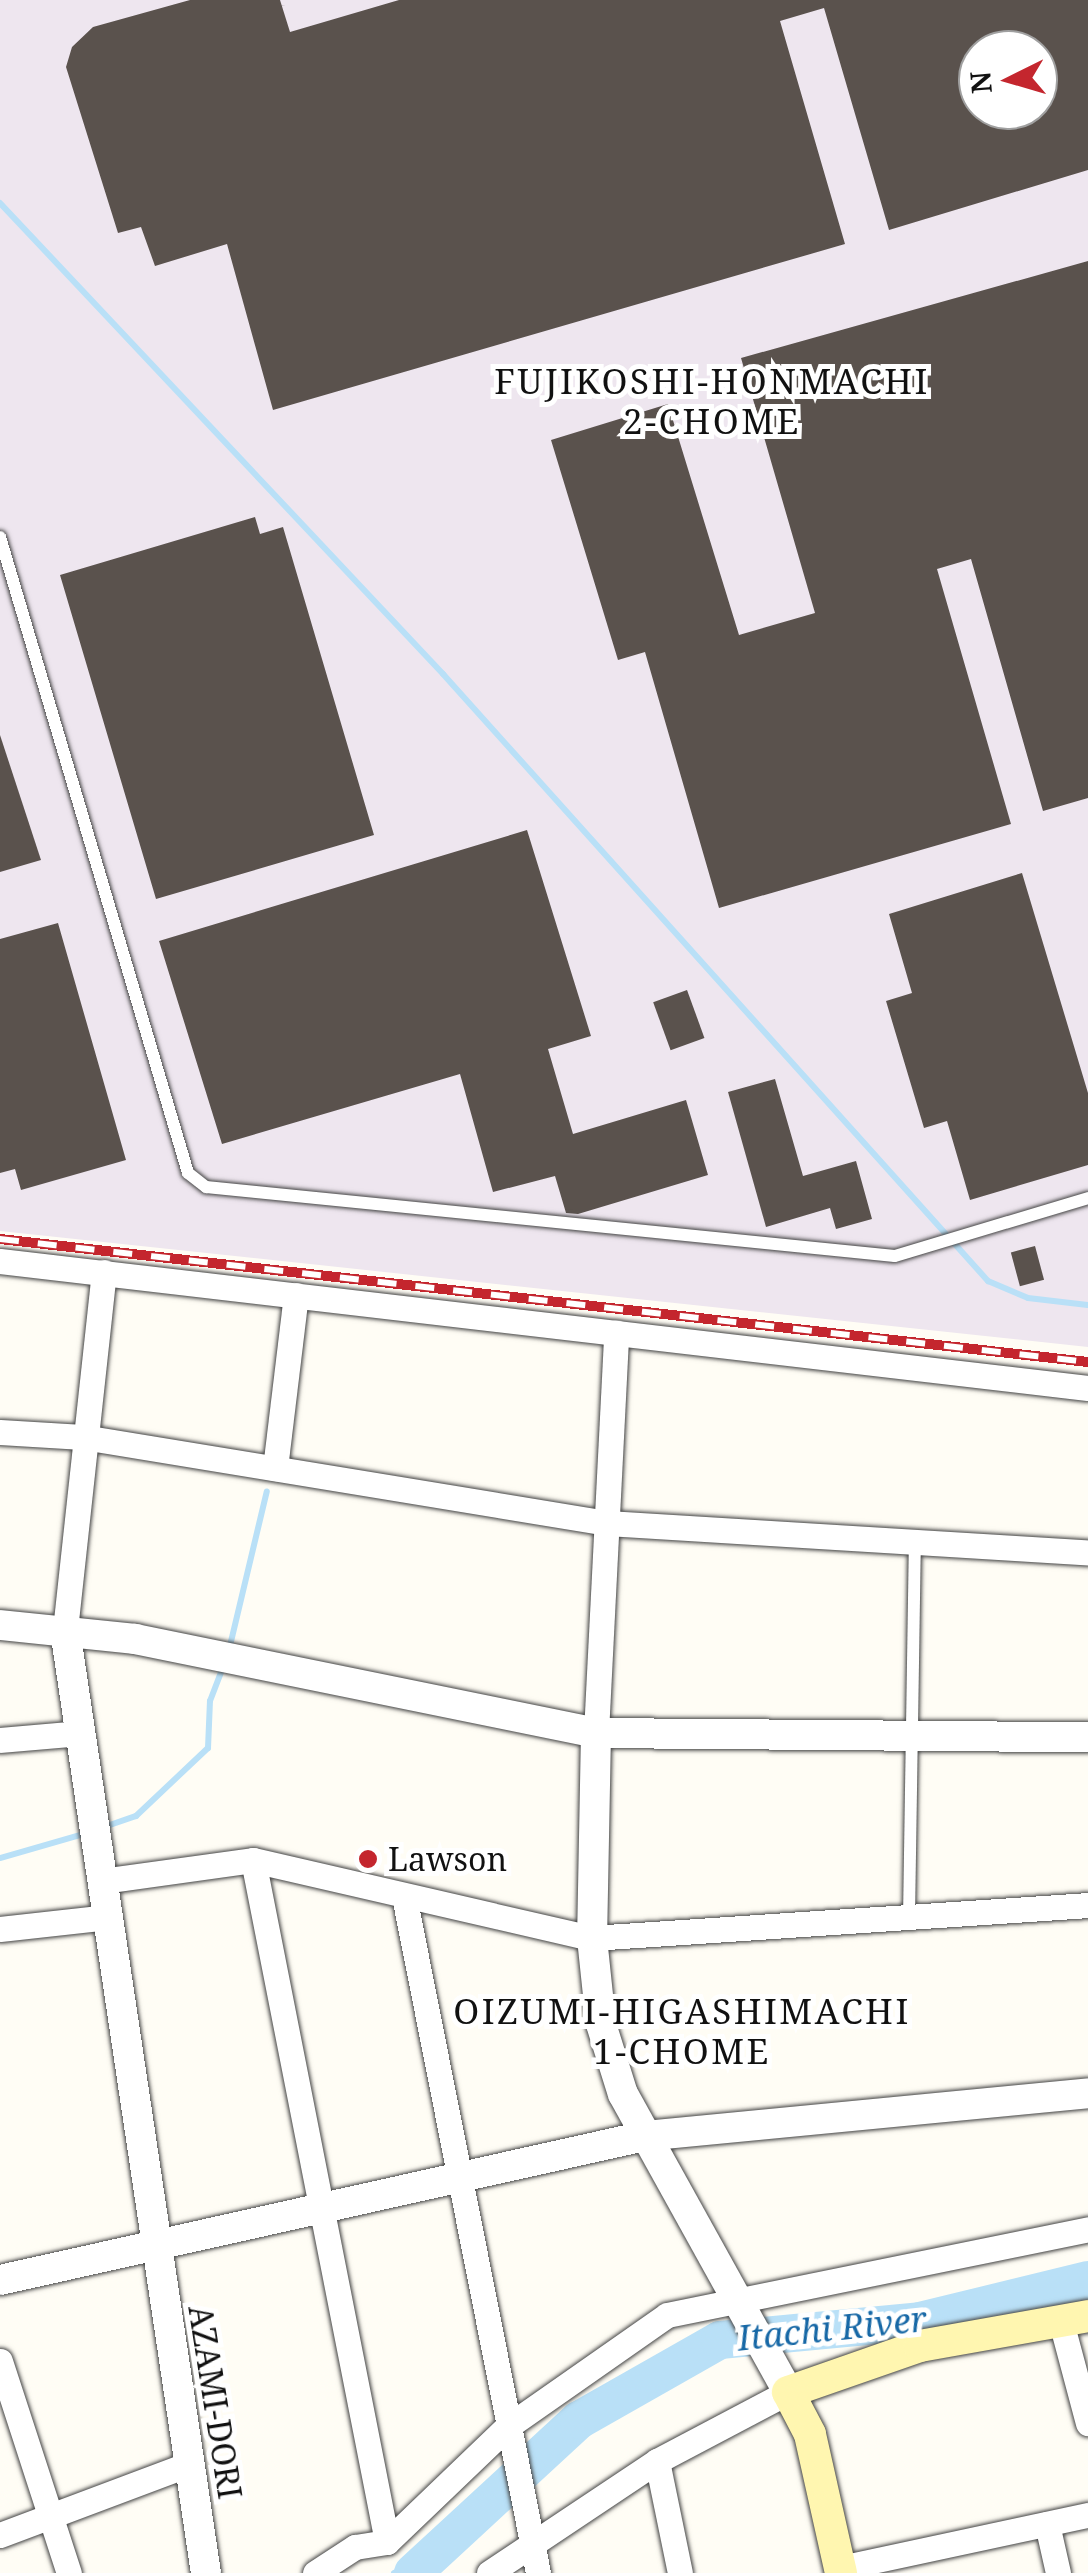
<!DOCTYPE html>
<html>
<head>
<meta charset="utf-8">
<style>
	body { margin:0 }
	#map { position:relative; width:1088px; height:2573px; overflow:hidden; background:#fffdf5; font-family:"Noto Serif",serif }
	div>[style] { position:absolute }
	[style*='--x'] { left:calc(var(--x)*1px); top:calc(var(--y)*1px); width:calc(var(--w)*1px); rotate:calc(var(--a)*1deg) }
	.industrial>* { inset:0; background:#eee6ef }
	.stream>* { height:6px; margin:-3px; padding:0 3px; transform-origin:3px; border-radius:3px; background:#b9e0f7 }
	.river>* { height:38px; margin:-19px; padding:0 19px; transform-origin:19px; border-radius:19px; background:#b9e0f7 }
	.building>* { inset:0; background:#5a524d; transform-origin:0 0 }
	.roads { filter:drop-shadow(0 0 2px #444) drop-shadow(0 0 2px #444) }
	.service>* { height:12px; margin:-6px; padding:0 6px; transform-origin:6px; border-radius:6px; background:#fff }
	.minor>* { height:25px; margin:-12.5px; padding:0 12.5px; transform-origin:12.5px; border-radius:12.5px; background:#fff }
	.tertiary>* { height:30px; margin:-15px; padding:0 15px; transform-origin:15px; border-radius:15px; background:#fff }
	.secondary>* { height:32px; margin:-16px; padding:0 16px; transform-origin:16px; border-radius:16px; background:#fff6b0 }
	.rail>* { height:10px; margin-top:-5px; transform-origin:0; background:repeating-linear-gradient(90deg,#fff 0 19px,#c4262e 0 38px); box-sizing:border-box; border-block:2px solid #c4262e }
	.dots>* { width:28px; height:28px; translate:-50% -50%; box-sizing:border-box; border:5px solid #fff; border-radius:50% }
	span { translate:-50% -50%; white-space:nowrap; text-align:center; line-height:1.15; -webkit-text-stroke:10px #fff; paint-order:stroke }
	.poi-label { font-size:32px; color:#111 }
	.left { translate:0 -50%; text-align:left }
	.street-label { font-size:32px; color:#111 }
	.neighbourhood-label { font-size:35px; color:#111; letter-spacing:2.5px }
	.water-label { font-size:35px; color:#1768a6; font-style:italic }
	.north { position:absolute; left:958px; top:30px; width:100px; height:100px; box-sizing:border-box; background:#fff; border:2px solid #a0a0a0; border-radius:50%; rotate:265deg; font-size:28px; font-weight:700; line-height:40px; text-align:center; color:#111 }
	.north::after { content:''; display:block; margin:auto; width:35px; height:45px; background:#c4262e; clip-path:polygon(50% 0,100% 100%,50% 72%,0 100%) }
</style>
</head>
<body>
<div id="map">
	<div class="industrial">
		<i style="clip-path:polygon(evenodd,0 0,1088px 0,1088px 1347px,0 1231px,0 0,978px 50px,1038px 50px,1038px 110px,978px 110px,978px 50px)"></i>
	</div>
	<div class="stream">
		<i style="--x:0;--y:203;--w:647;--a:46.75"></i>
		<i style="--x:443;--y:674;--w:816;--a:48.08"></i>
		<i style="--x:988;--y:1281;--w:43;--a:23"></i>
		<i style="--x:1028;--y:1298;--w:60;--a:6.7"></i>
		<i style="--x:229;--y:1650;--w:163;--a:-76.6"></i>
		<i style="--x:104;--y:1827;--w:34;--a:-19"></i>
		<i style="--x:136;--y:1816;--w:99;--a:-43.4"></i>
		<i style="--x:208;--y:1748;--w:47;--a:-87.6"></i>
		<i style="--x:210;--y:1701;--w:36;--a:-69"></i>
		<i style="--x:0;--y:1858;--w:91;--a:-16"></i>
		<i style="--x:394;--y:2573;--w:37;--a:-24"></i>
	</div>
	<div class="river">
		<i style="--x:413;--y:2573;--w:226;--a:-42.7"></i>
		<i style="--x:579;--y:2420;--w:162;--a:-29.6"></i>
		<i style="--x:720;--y:2340;--w:201;--a:-5.4"></i>
		<i style="--x:920;--y:2321;--w:173;--a:-13.7"></i>
	</div>
	<div class="building">
		<i style="clip-path:polygon(evenodd,190px 0,280px 0,290px 32px,399px 0,1088px 0,1088px 170px,889px 230px,824px 8px,780px 21px,845px 244px,273px 410px,227px 244px,155px 266px,141px 227px,118px 233px,66px 67px,72px 47px,93px 27px,190px 0,978px 50px,1038px 50px,1038px 110px,978px 110px,978px 50px)"></i>
		<i style="clip-path:polygon(1088px 261px,1088px 798px,1043px 811px,971px 559px,937px 569px,1011px 824px,719px 908px,645px 652px,618px 660px,551px 440px,668px 404px,739px 635px,815px 613px,741px 358px)"></i>
		<i style="clip-path:polygon(255px 517px,260px 534px,283px 527px,374px 835px,156px 899px,60px 575px)"></i>
		<i style="clip-path:polygon(0 735px,41px 860px,0 872px)"></i>
		<i style="clip-path:polygon(527px 830px,591px 1036px,548px 1049px,573px 1134px,686px 1100px,708px 1175px,578px 1214px,566px 1213px,555px 1176px,493px 1192px,460px 1074px,222px 1144px,159px 941px)"></i>
		<i style="clip-path:polygon(1022px 873px,1088px 1093px,1088px 1165px,970px 1200px,947px 1121px,924px 1128px,886px 1001px,912px 993px,889px 914px)"></i>
		<i style="clip-path:polygon(58px 923px,126px 1160px,21px 1190px,15px 1169px,0 1173px,0 939px)"></i>
		<i style="left:687px;top:990px;width:51px;height:36px;rotate:70deg"></i>
		<i style="clip-path:polygon(775px 1079px,803px 1176px,856px 1161px,872px 1219px,836px 1229px,830px 1208px,766px 1227px,728px 1092px)"></i>
		<i style="left:1035px;top:1246px;width:35px;height:25px;rotate:75deg"></i>
	</div>
	<div class="roads">
		<div class="service">
			<i style="--x:0;--y:537;--w:663;--a:73.53"></i>
			<i style="--x:188;--y:1173;--w:23;--a:38"></i>
			<i style="--x:206;--y:1187;--w:692;--a:5.72"></i>
			<i style="--x:895;--y:1256;--w:202;--a:-16.7"></i>
			<i style="--x:909;--y:1917;--w:375;--a:-89.1"></i>
		</div>
		<div class="minor">
			<i style="--x:0;--y:1261;--w:1095;--a:6.66"></i>
			<i style="--x:0;--y:1432;--w:83;--a:3.4"></i>
			<i style="--x:83;--y:1437;--w:531;--a:9.32"></i>
			<i style="--x:607;--y:1523;--w:482;--a:3.5"></i>
			<i style="--x:275;--y:1468;--w:174;--a:-83.1"></i>
			<i style="--x:65;--y:1630;--w:360;--a:-83.8"></i>
			<i style="--x:596;--y:1733;--w:401;--a:-87.1"></i>
			<i style="--x:0;--y:1740;--w:80;--a:-5"></i>
			<i style="--x:253;--y:1860;--w:695;--a:78.88"></i>
			<i style="--x:102;--y:1881;--w:152;--a:-7.9"></i>
			<i style="--x:253;--y:1860;--w:348;--a:13"></i>
			<i style="--x:592;--y:1938;--w:497;--a:-3.8"></i>
			<i style="--x:404;--y:1896;--w:690;--a:78.8"></i>
			<i style="--x:0;--y:1929;--w:109;--a:-6.3"></i>
			<i style="--x:1060;--y:2318;--w:109;--a:75.1"></i>
			<i style="--x:0;--y:2361;--w:223;--a:72"></i>
			<i style="--x:657;--y:2461;--w:114;--a:78.4"></i>
			<i style="--x:1047;--y:2524;--w:50;--a:77.3"></i>
			<i style="--x:0;--y:2535;--w:202;--a:-20.6"></i>
			<i style="--x:840;--y:2568;--w:254;--a:-12.1"></i>
			<i style="--x:315;--y:2573;--w:48;--a:-33"></i>
			<i style="--x:355;--y:2547;--w:32;--a:-9"></i>
			<i style="--x:387;--y:2542;--w:166;--a:-43.8"></i>
			<i style="--x:507;--y:2427;--w:195;--a:-35"></i>
			<i style="--x:667;--y:2315;--w:430;--a:-11.5"></i>
			<i style="--x:489;--y:2573;--w:202;--a:-33.7"></i>
			<i style="--x:657;--y:2461;--w:148;--a:-27.8"></i>
		</div>
		<div class="tertiary">
			<i style="--x:0;--y:1625;--w:136;--a:5.9"></i>
			<i style="--x:135;--y:1639;--w:470;--a:11.5"></i>
			<i style="--x:596;--y:1733;--w:492;--a:0.5"></i>
			<i style="--x:65;--y:1630;--w:953;--a:81.5"></i>
			<i style="--x:596;--y:1733;--w:205;--a:91.1"></i>
			<i style="--x:592;--y:1938;--w:86;--a:84"></i>
			<i style="--x:601;--y:2024;--w:73;--a:72.6"></i>
			<i style="--x:623;--y:2094;--w:341;--a:61"></i>
			<i style="--x:0;--y:2280;--w:661;--a:-12.59"></i>
			<i style="--x:645;--y:2136;--w:445;--a:-5.5"></i>
		</div>
		<div class="secondary">
			<i style="--x:841;--y:2573;--w:142;--a:-102.6"></i>
			<i style="--x:810;--y:2434;--w:47;--a:-117.6"></i>
			<i style="--x:788;--y:2392;--w:140;--a:-19.2"></i>
			<i style="--x:920;--y:2346;--w:171;--a:-10.1"></i>
		</div>
	</div>
	<div class="rail">
		<i style="--x:0;--y:1239;--w:1095;--a:6.45"></i>
	</div>
	<div class="dots">
		<i style="left:368px;top:1859px;background:#c4262e"></i>
	</div>
	<div class="poi-label">
		<span class="left" style="left:388px;top:1859px">Lawson</span>
	</div>
	<div class="street-label">
		<span style="left:215px;top:2402px;rotate:81deg">AZAMI-DORI</span>
	</div>
	<div class="neighbourhood-label">
		<span style="left:712px;top:401px">FUJIKOSHI-HONMACHI<br>2-CHOME</span>
		<span style="left:682px;top:2031px">OIZUMI-HIGASHIMACHI<br>1-CHOME</span>
	</div>
	<div class="water-label">
		<span style="left:832px;top:2328px;rotate:-6deg">Itachi River</span>
	</div>
	<div class="north">N</div>
</div>
</body>
</html>
